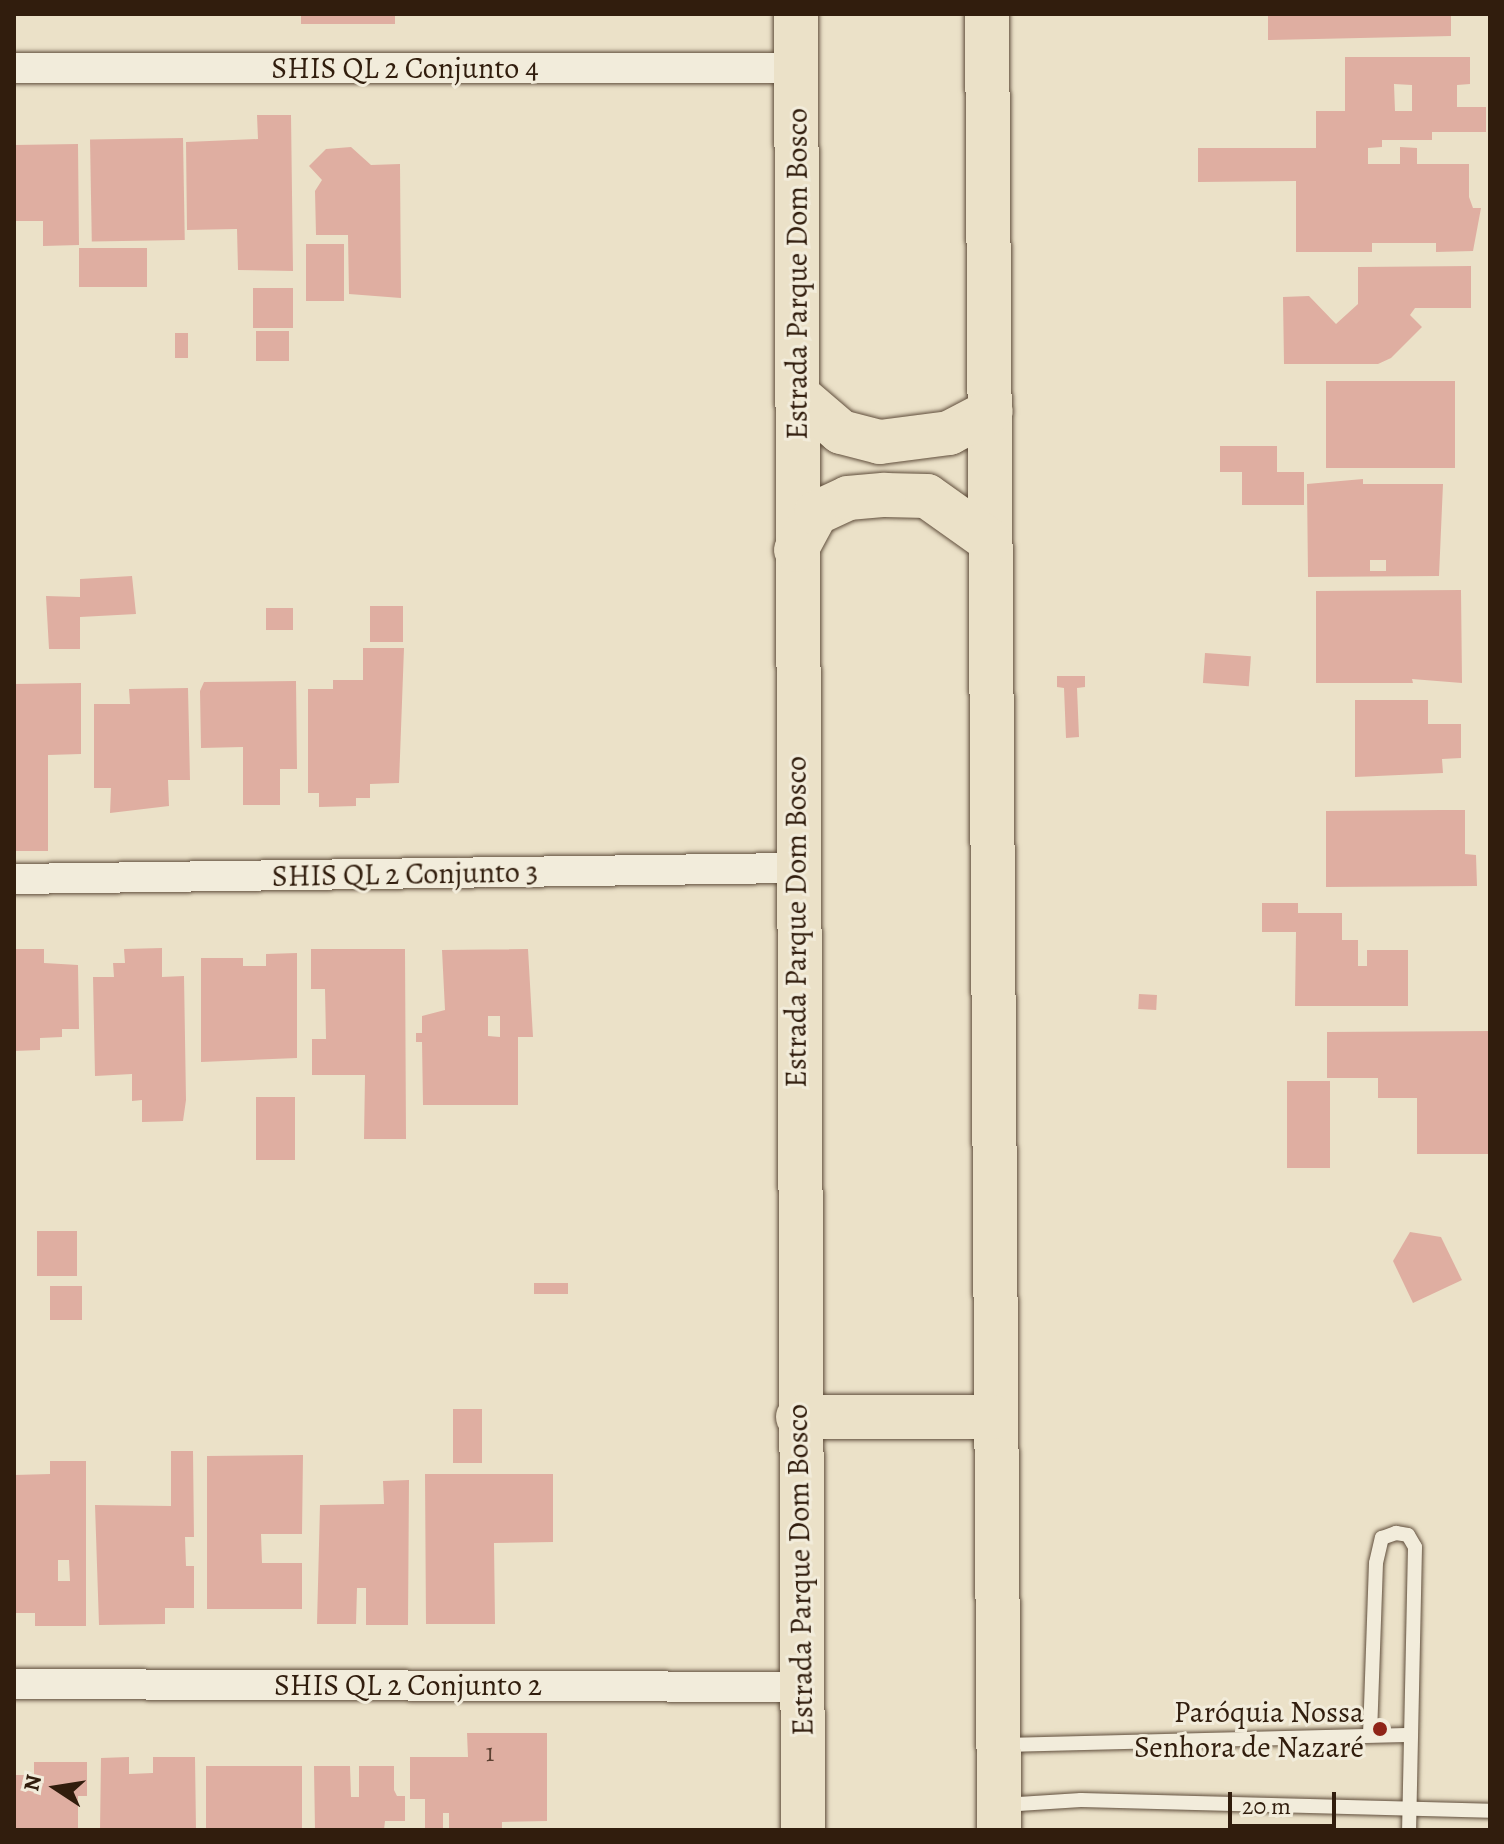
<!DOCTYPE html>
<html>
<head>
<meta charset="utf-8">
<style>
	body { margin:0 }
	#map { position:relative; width:1504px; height:1844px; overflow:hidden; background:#ebe1c8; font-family:Alegreya,serif }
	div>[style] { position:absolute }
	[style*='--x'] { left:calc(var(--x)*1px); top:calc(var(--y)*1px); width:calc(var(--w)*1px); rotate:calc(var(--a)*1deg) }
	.building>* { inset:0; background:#dfaea1; transform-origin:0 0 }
	.roads { filter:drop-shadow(0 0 2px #604e3c) drop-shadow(0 0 2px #604e3c) }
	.service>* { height:14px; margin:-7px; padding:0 7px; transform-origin:7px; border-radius:7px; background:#f2ecdb }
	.minor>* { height:30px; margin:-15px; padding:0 15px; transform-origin:15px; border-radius:15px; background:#f2ecdb }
	.primary>* { height:44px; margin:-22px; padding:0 22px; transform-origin:22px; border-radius:22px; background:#ebe1c8 }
	.dots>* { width:22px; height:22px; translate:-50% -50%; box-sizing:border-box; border:4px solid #f2ecdb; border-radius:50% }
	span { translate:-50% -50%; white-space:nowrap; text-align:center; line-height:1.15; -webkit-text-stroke:6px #f2ecdb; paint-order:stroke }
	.number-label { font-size:26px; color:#5c4132 }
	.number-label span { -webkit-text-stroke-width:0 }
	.street-label { font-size:30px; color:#311d0d }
	.poi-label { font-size:30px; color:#311d0d }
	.right { translate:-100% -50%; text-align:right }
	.frame { position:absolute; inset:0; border:16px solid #311d0d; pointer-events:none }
	.north { position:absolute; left:16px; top:1748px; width:80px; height:80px; -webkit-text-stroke:6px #f2ecdb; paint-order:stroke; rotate:282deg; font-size:22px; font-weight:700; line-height:32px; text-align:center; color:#311d0d }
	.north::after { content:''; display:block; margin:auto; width:28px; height:36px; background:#311d0d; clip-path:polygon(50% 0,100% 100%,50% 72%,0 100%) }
	.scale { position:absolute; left:1228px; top:1792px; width:108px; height:36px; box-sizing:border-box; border:4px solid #311d0d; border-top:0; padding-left:10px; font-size:24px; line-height:28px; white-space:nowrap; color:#311d0d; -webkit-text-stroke:6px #f2ecdb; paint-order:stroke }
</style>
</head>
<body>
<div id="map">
	<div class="building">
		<i style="left:301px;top:14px;width:94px;height:10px"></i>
		<i style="clip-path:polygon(1268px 14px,1451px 14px,1451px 36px,1268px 40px)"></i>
		<i style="clip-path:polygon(evenodd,1345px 57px,1470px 57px,1470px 84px,1457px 85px,1457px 107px,1486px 107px,1486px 132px,1432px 132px,1432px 140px,1382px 140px,1382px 147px,1368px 148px,1368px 164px,1400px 164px,1400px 147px,1417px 148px,1417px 164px,1469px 164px,1469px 197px,1473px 208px,1481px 208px,1473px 251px,1436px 252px,1436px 243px,1372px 243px,1372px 252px,1296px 252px,1296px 181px,1198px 182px,1198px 148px,1316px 148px,1316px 111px,1345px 111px,1345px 57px,1394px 84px,1412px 85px,1412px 111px,1395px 111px,1394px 84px)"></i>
		<i style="clip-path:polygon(257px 115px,291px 115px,293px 271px,238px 270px,237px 229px,187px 230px,186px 142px,258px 139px)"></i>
		<i style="left:183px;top:138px;width:102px;height:93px;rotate:89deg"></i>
		<i style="clip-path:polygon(78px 144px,79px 245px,43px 246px,43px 221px,14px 221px,14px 145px)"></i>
		<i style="clip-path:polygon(351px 147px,371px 165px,400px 164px,401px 298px,349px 294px,348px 235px,316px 235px,315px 191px,322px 180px,309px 166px,326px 149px)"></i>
		<i style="left:344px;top:244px;width:57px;height:38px;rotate:90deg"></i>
		<i style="left:79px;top:248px;width:68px;height:39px"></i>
		<i style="clip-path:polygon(1471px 266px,1471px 308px,1415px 308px,1410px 315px,1422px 327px,1391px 358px,1378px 364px,1284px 364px,1283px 297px,1309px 296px,1336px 324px,1358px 304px,1358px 267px)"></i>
		<i style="left:253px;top:288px;width:40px;height:40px"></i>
		<i style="left:256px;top:331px;width:33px;height:30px"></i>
		<i style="left:175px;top:333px;width:13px;height:25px"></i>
		<i style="left:1455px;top:381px;width:87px;height:129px;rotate:90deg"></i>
		<i style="clip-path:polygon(1220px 446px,1277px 446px,1277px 472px,1304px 472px,1304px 505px,1242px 505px,1242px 472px,1220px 472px)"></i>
		<i style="clip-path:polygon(evenodd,1363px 479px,1363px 484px,1443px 484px,1439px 576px,1308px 577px,1307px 484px,1363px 479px,1370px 560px,1386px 560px,1386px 571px,1370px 571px,1370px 560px)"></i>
		<i style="clip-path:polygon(132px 576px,136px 614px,80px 617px,80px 649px,49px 649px,46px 596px,80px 597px,80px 579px)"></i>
		<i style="clip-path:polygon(1461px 590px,1462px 683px,1412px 679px,1413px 683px,1316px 683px,1316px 591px)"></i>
		<i style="left:370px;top:606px;width:33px;height:36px"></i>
		<i style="left:266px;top:608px;width:27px;height:22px"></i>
		<i style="clip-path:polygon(363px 648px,404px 648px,399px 783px,370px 784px,370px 798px,356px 798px,356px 806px,319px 807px,319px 793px,308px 793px,308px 689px,333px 689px,333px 680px,363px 680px)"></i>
		<i style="left:1205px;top:653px;width:46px;height:30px;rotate:4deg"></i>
		<i style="clip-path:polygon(1057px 676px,1085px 676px,1085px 687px,1077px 688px,1079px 737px,1066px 738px,1064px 688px,1057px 687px)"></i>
		<i style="clip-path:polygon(296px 681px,297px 769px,280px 769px,280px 805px,243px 805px,243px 747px,201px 748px,200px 691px,204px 682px)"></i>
		<i style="clip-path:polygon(81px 683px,81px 754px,48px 755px,48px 851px,14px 851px,14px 684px)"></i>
		<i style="clip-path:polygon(188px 688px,190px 780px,168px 780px,169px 806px,110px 813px,111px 788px,94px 788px,94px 704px,130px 704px,129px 689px)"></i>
		<i style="clip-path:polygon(1355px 700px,1428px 700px,1428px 724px,1461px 724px,1461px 758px,1442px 759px,1443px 773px,1355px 777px)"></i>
		<i style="clip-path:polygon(1441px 810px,1465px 810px,1465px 854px,1476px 855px,1477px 886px,1326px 887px,1326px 811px)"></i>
		<i style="clip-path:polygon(1262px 903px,1298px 903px,1298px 913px,1342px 913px,1342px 940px,1358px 940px,1358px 966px,1367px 966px,1367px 950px,1408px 950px,1408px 1006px,1295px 1006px,1296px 932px,1262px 932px)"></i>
		<i style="clip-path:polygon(162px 948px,162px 977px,184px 976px,186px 1100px,183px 1121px,142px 1122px,142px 1100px,132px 1101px,132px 1074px,95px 1076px,93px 977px,114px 977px,113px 963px,125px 963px,124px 949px)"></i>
		<i style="clip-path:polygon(14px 949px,44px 949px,44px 963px,78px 965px,79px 1029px,62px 1029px,62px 1037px,40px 1038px,40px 1050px,14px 1051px)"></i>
		<i style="clip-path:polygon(311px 949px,405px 949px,406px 1139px,364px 1139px,365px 1075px,312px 1075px,312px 1039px,326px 1039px,325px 989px,311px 989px)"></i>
		<i style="clip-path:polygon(evenodd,528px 949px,533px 1037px,518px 1037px,518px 1105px,423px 1105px,422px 1042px,416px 1042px,416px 1033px,422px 1033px,422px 1016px,445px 1010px,442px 950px,528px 949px,488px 1016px,500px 1016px,500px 1037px,488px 1036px,488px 1016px)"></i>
		<i style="clip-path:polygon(297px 953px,297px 1058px,201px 1062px,201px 958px,243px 958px,243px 966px,266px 966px,266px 954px)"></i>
		<i style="left:1139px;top:994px;width:18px;height:15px;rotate:3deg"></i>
		<i style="clip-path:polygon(1490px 1031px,1490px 1154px,1417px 1154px,1417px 1098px,1378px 1098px,1378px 1078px,1327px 1078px,1327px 1032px)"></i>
		<i style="left:1287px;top:1081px;width:43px;height:87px"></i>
		<i style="left:256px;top:1097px;width:39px;height:63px"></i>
		<i style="left:37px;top:1231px;width:40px;height:45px"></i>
		<i style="clip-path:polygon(1410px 1232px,1441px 1237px,1462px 1280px,1413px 1303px,1393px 1261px)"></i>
		<i style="left:534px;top:1283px;width:34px;height:11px"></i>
		<i style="left:50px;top:1286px;width:32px;height:34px"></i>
		<i style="left:453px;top:1409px;width:29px;height:54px"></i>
		<i style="clip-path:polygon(171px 1451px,193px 1451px,194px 1537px,185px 1537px,186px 1566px,194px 1566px,194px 1608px,165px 1608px,165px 1624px,99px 1625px,95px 1505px,171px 1506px)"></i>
		<i style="clip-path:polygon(303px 1455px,302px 1534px,261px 1534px,262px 1563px,302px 1563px,302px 1609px,207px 1609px,207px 1456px)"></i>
		<i style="clip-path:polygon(evenodd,50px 1461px,86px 1461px,86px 1626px,35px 1626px,35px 1613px,14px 1613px,14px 1475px,50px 1474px,50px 1461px,58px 1560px,69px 1560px,70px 1581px,58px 1581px,58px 1560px)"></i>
		<i style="clip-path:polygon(425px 1474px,553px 1474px,553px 1542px,494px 1543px,495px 1624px,426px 1624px)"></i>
		<i style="clip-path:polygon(409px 1480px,408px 1625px,366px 1625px,366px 1588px,357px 1588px,356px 1624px,317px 1624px,320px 1505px,384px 1504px,383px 1481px)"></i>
		<i style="clip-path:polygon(467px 1733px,547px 1733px,547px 1821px,502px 1822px,502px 1830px,449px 1830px,449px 1813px,443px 1813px,443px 1830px,425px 1830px,425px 1799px,410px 1799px,410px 1757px,468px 1757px)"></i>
		<i style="clip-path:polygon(129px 1757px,129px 1774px,153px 1773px,153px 1757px,195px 1757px,196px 1830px,100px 1830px,101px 1758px)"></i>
		<i style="clip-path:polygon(34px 1762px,87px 1762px,87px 1796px,78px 1796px,78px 1830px,14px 1830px,14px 1775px,34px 1775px)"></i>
		<i style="left:206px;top:1766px;width:96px;height:64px"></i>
		<i style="clip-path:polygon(314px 1766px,350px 1766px,351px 1797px,359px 1797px,359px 1766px,394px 1766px,394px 1790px,397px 1796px,405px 1796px,405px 1821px,385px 1821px,384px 1830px,315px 1830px)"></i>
	</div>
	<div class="roads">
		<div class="service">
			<i style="--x:1370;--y:1735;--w:172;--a:-88"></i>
			<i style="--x:1376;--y:1563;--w:26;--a:-77"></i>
			<i style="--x:1382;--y:1538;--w:15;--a:-20"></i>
			<i style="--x:1396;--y:1533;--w:12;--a:9"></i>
			<i style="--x:1408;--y:1535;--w:14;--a:60"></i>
			<i style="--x:1415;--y:1547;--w:283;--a:91.2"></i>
			<i style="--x:1001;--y:1745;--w:408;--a:-1.4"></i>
			<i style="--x:1003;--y:1805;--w:78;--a:-3.7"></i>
			<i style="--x:1081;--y:1800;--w:409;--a:1.5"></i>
		</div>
		<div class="minor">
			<i style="--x:14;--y:68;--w:783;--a:0"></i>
			<i style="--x:14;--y:879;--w:782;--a:-0.81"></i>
			<i style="--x:14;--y:1684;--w:788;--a:0.22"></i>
		</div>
		<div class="primary">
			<i style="--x:796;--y:14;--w:1816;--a:89.78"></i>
			<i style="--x:987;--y:14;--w:1816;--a:89.62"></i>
			<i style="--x:799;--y:396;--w:55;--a:40.6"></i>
			<i style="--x:841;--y:432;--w:40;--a:14.4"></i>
			<i style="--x:880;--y:442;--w:70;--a:-7.4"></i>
			<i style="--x:949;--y:433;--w:47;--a:-27.6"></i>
			<i style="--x:796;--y:550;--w:42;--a:-61.6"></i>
			<i style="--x:816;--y:513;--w:35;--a:-25"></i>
			<i style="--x:848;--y:498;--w:37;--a:-5"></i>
			<i style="--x:885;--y:495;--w:42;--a:1.4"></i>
			<i style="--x:927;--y:496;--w:76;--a:35.4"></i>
			<i style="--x:798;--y:1417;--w:196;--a:0"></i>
		</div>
	</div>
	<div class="dots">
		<i style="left:1380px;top:1729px;background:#8f2418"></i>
	</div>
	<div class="number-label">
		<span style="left:490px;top:1753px">1</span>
	</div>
	<div class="street-label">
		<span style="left:405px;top:68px">SHIS QL 2 Conjunto 4</span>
		<span style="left:797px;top:274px;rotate:-90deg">Estrada Parque Dom Bosco</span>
		<span style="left:405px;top:874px;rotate:-1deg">SHIS QL 2 Conjunto 3</span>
		<span style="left:796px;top:922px;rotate:-90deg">Estrada Parque Dom Bosco</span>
		<span style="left:800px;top:1570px;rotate:-91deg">Estrada Parque Dom Bosco</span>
		<span style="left:408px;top:1685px">SHIS QL 2 Conjunto 2</span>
	</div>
	<div class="poi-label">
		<span class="right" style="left:1364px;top:1729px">Paróquia Nossa<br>Senhora de Nazaré</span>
	</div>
	<div class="frame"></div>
	<div class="north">N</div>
	<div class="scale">20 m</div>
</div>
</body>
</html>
